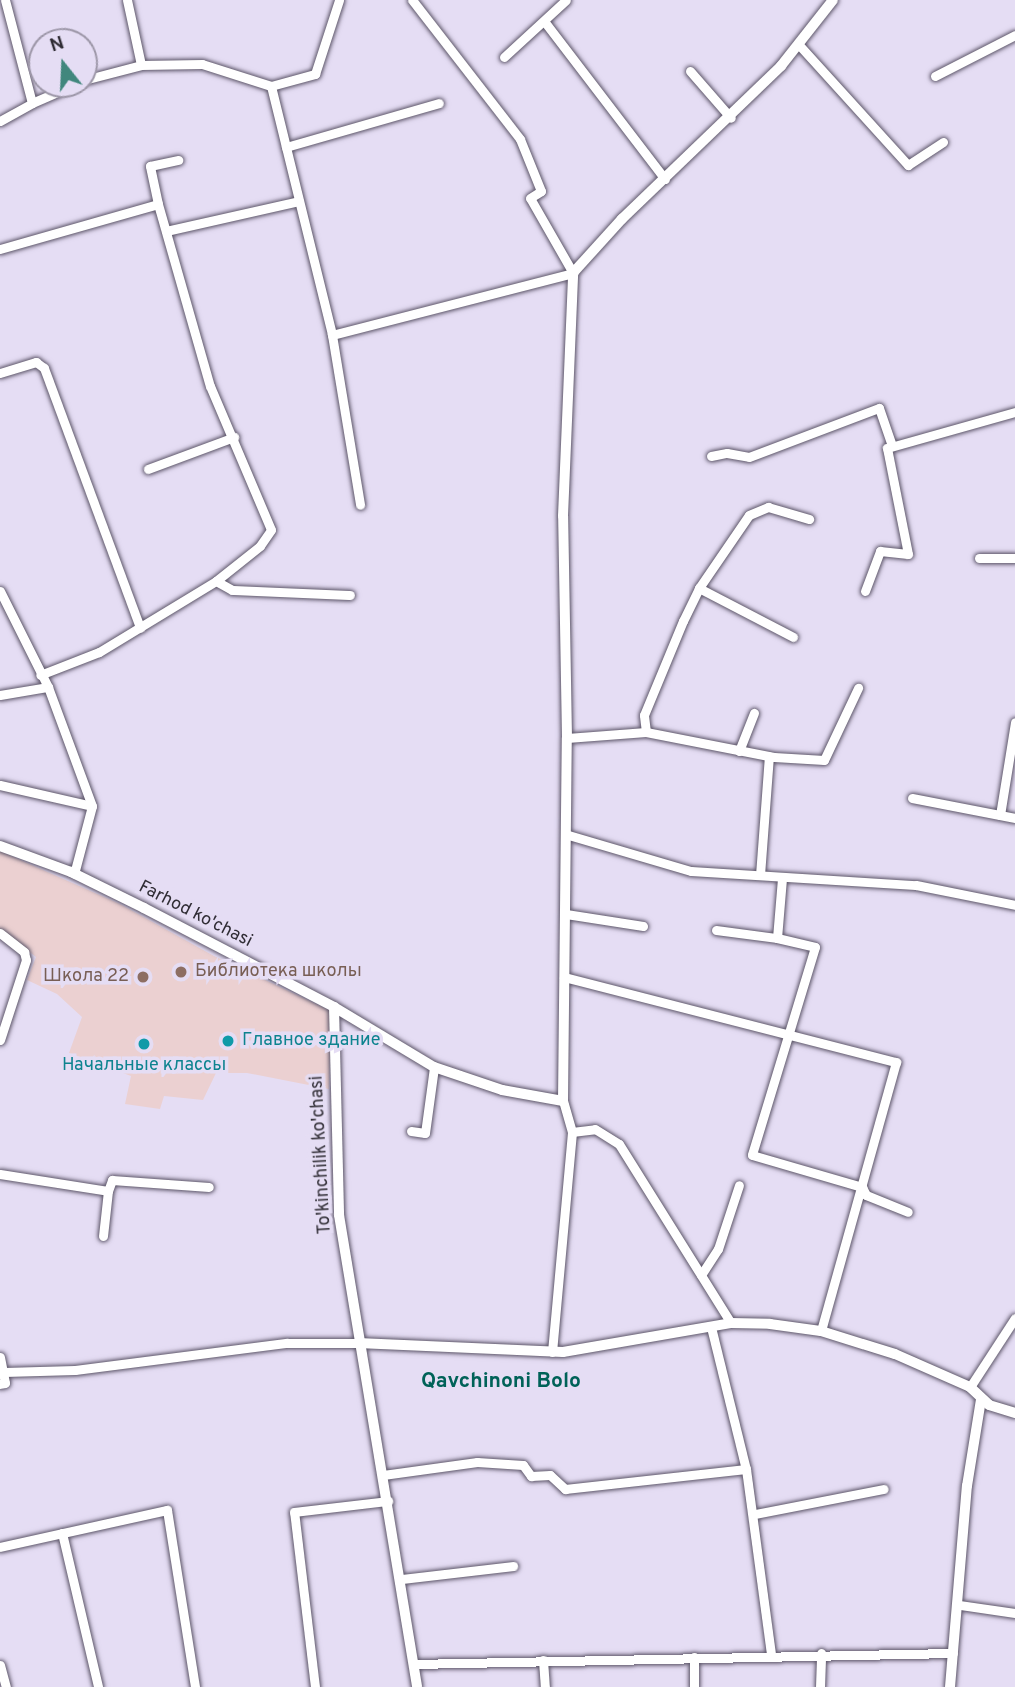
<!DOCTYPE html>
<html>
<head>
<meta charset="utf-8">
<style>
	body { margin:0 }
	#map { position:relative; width:1015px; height:1687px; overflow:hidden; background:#e5ddf4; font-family:Overpass,sans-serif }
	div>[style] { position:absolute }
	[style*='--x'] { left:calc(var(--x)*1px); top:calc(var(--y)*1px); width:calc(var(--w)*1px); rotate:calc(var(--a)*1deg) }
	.education>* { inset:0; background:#ebd0d1 }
	.roads { filter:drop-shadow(0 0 2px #5d5669) drop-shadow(0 0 2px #5d5669) }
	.minor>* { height:9px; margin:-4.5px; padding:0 4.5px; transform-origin:4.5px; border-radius:4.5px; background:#fff }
	.tertiary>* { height:10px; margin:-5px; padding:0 5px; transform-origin:5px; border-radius:5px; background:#fff }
	.dots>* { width:19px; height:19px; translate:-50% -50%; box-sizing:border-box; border:4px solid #e5ddf4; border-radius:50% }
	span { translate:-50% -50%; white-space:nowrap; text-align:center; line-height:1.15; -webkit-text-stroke:7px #e5ddf4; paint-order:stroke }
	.street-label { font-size:18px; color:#302d35 }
	.education-label { font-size:18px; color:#785e54 }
	.left { translate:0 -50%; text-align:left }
	.right { translate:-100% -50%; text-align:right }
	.culture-label { font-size:18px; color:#0d838f }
	.quarter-label { font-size:21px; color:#006258; font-weight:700 }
	.north { position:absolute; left:28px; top:28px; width:70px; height:70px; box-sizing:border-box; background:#e5ddf4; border:2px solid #9d97a8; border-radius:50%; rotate:342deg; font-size:19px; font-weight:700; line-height:28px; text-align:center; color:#302d35 }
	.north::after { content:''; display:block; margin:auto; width:24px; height:32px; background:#41877d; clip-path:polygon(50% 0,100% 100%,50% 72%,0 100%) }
</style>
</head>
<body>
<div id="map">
	<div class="education">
		<i style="clip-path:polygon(0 851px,120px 904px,214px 956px,331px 1011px,329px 1089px,247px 1073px,216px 1073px,203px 1100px,164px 1096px,160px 1109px,125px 1104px,131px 1076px,69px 1053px,82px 1017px,57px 994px,27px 980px,36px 957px,0 929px)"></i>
	</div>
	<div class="roads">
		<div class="minor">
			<i style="--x:127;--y:0;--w:66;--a:77.8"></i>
			<i style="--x:544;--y:21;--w:199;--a:52.6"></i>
			<i style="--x:800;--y:46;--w:161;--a:47.8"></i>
			<i style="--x:908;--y:165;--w:42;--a:-33.3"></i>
			<i style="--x:504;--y:57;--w:84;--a:-42.6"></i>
			<i style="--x:690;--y:71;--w:62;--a:48.9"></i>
			<i style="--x:935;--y:76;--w:90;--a:-27.1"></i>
			<i style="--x:84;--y:80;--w:59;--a:-14.7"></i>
			<i style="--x:141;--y:65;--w:61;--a:-0.9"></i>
			<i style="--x:202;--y:64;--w:72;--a:17.7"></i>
			<i style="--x:271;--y:86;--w:256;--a:76.2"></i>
			<i style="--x:332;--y:335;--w:172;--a:80.6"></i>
			<i style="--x:271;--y:86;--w:46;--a:-15.3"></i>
			<i style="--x:315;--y:74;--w:78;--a:-72"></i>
			<i style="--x:32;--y:103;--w:48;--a:-23.4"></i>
			<i style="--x:0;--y:121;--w:37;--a:-29"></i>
			<i style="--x:32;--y:103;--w:106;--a:-104.7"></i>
			<i style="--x:286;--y:147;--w:159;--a:-16"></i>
			<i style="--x:158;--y:204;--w:39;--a:-102"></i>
			<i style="--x:150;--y:166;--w:29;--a:-12"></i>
			<i style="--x:166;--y:231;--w:136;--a:-12.7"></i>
			<i style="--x:0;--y:249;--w:164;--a:-15.9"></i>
			<i style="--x:158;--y:204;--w:189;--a:74.1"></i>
			<i style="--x:210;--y:386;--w:156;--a:67"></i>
			<i style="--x:271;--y:530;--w:19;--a:125"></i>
			<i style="--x:260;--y:546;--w:56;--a:141.5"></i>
			<i style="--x:216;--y:581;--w:137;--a:148.7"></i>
			<i style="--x:99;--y:652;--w:63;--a:158.7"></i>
			<i style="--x:332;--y:335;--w:249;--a:-14.4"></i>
			<i style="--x:573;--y:273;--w:86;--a:-119.8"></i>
			<i style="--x:530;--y:198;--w:13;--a:-32"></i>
			<i style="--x:541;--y:191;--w:56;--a:-112"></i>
			<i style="--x:520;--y:139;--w:176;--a:-127.8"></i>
			<i style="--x:0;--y:373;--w:38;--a:-17"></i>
			<i style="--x:36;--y:362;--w:10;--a:37"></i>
			<i style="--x:44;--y:368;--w:277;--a:69.7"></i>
			<i style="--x:711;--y:456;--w:16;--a:-11"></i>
			<i style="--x:727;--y:453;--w:22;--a:10"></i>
			<i style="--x:749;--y:457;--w:139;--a:-20.7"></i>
			<i style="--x:879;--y:408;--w:37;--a:71"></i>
			<i style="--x:148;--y:469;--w:92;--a:-20.4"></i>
			<i style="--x:979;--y:558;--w:36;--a:0"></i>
			<i style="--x:216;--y:581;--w:18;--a:29"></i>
			<i style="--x:232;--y:590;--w:118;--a:2.4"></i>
			<i style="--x:699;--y:588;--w:106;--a:27.5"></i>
			<i style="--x:0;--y:591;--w:107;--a:63.4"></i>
			<i style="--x:48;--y:687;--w:127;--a:69.7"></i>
			<i style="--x:92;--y:806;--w:70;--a:104.8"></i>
			<i style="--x:865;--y:591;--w:43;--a:-69.4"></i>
			<i style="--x:880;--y:551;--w:28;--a:6"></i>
			<i style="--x:908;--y:554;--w:108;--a:-101.2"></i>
			<i style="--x:887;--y:448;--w:133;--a:-15.7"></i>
			<i style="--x:0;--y:695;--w:49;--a:-9.5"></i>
			<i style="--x:646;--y:732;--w:17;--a:-97"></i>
			<i style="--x:644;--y:715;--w:102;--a:-67.5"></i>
			<i style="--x:683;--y:621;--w:37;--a:-64"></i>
			<i style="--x:699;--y:588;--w:88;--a:-55.6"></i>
			<i style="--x:749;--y:515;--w:21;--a:-23"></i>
			<i style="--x:768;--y:507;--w:43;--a:16.3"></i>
			<i style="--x:567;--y:738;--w:79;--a:-4.3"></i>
			<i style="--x:646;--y:732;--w:130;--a:11.1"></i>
			<i style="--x:774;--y:757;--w:50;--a:3.4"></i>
			<i style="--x:824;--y:760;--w:80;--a:-64.7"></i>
			<i style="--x:739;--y:751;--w:41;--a:-68.5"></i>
			<i style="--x:0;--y:785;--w:94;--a:12.9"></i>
			<i style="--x:912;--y:798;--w:105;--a:11"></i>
			<i style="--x:1000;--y:815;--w:94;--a:-80.8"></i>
			<i style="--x:565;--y:834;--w:131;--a:16.4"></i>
			<i style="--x:691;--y:871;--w:225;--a:3.6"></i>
			<i style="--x:916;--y:885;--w:101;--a:11.4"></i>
			<i style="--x:760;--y:875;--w:119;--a:-85.7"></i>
			<i style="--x:566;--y:914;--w:78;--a:8.9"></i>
			<i style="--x:716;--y:930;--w:62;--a:7.5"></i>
			<i style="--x:777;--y:938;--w:59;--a:-85.2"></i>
			<i style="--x:0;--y:933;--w:31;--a:38"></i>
			<i style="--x:24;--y:952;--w:8;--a:76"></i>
			<i style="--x:26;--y:960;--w:84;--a:108"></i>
			<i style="--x:777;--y:938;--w:39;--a:13"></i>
			<i style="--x:815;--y:947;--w:217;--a:106.9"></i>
			<i style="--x:752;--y:1155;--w:115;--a:16.2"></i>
			<i style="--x:862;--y:1187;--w:9;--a:63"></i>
			<i style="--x:866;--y:1195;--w:45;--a:22"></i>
			<i style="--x:564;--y:977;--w:343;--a:14.4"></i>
			<i style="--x:896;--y:1062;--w:279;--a:105.6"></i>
			<i style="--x:411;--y:1131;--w:14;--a:8"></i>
			<i style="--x:425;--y:1133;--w:67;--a:-82.2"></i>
			<i style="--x:572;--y:1132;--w:23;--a:-7"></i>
			<i style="--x:595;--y:1129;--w:28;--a:32"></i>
			<i style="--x:619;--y:1144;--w:211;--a:58"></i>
			<i style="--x:0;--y:1174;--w:109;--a:8.9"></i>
			<i style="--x:108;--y:1191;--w:12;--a:-70"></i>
			<i style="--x:112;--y:1180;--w:97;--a:4.1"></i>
			<i style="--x:103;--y:1236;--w:45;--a:-83.7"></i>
			<i style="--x:701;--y:1275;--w:31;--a:-57"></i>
			<i style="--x:718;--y:1249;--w:67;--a:-71.8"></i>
			<i style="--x:711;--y:1327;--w:146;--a:76.2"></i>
			<i style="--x:552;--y:1352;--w:221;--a:-84.8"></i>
			<i style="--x:572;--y:1132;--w:32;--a:-106"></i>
			<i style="--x:0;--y:1357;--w:26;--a:79"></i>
			<i style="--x:5;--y:1383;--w:5;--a:169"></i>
			<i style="--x:4;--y:1372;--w:71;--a:-1.6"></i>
			<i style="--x:75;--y:1370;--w:214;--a:-7.3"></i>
			<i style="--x:287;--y:1343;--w:71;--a:0"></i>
			<i style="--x:970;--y:1387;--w:82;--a:-56.9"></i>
			<i style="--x:383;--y:1475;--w:95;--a:-7.9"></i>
			<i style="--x:477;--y:1462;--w:46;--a:3.7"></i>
			<i style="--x:523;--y:1465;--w:14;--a:54"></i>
			<i style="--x:531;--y:1476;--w:19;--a:-3"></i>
			<i style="--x:550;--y:1475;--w:21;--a:43"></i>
			<i style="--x:565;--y:1489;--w:182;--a:-6.3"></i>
			<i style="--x:746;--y:1469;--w:187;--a:82.3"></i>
			<i style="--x:755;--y:1514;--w:131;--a:-11"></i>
			<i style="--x:62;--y:1533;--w:158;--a:76.8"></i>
			<i style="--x:0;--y:1547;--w:171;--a:-12.5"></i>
			<i style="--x:167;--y:1510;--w:179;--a:81"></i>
			<i style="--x:402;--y:1579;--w:112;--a:-6.7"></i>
			<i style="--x:960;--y:1605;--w:56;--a:8.3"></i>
			<i style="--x:543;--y:1660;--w:27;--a:86"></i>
			<i style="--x:414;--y:1664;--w:539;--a:-1.17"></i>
			<i style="--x:0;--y:1665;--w:23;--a:75"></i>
			<i style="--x:315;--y:1687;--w:176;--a:-96.8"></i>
			<i style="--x:294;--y:1512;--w:95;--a:-6.7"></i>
			<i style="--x:694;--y:1687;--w:30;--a:-90"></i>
			<i style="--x:820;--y:1687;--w:34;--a:-88"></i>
		</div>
		<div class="tertiary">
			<i style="--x:0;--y:846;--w:76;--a:20.1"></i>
			<i style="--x:71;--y:872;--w:81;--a:26.3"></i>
			<i style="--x:144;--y:908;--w:214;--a:27.5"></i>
			<i style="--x:334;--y:1007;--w:117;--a:31"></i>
			<i style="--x:434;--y:1067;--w:72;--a:18.7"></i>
			<i style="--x:502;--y:1090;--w:62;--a:10.2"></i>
			<i style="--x:563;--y:1101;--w:363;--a:-89.4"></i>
			<i style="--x:567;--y:738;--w:222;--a:-91"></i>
			<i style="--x:563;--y:516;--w:243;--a:-87.6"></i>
			<i style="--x:573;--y:273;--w:73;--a:-47.8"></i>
			<i style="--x:622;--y:219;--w:221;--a:-43.9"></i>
			<i style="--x:781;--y:66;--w:84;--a:-51.8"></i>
			<i style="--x:334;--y:1007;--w:208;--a:88.6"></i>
			<i style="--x:339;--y:1215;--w:478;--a:80.6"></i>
			<i style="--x:358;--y:1343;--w:205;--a:2.5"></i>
			<i style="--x:563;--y:1352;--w:170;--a:-9.8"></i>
			<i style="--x:731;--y:1323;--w:39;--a:1"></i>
			<i style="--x:770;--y:1324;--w:51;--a:7.8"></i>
			<i style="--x:821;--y:1331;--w:77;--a:17.3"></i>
			<i style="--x:895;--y:1354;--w:82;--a:23.7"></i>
			<i style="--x:970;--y:1387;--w:26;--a:43"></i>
			<i style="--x:989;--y:1405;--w:27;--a:17"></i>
			<i style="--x:950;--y:1687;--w:202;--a:-85.2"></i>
			<i style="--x:967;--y:1486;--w:87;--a:-80.8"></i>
		</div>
	</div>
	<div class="dots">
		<i style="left:181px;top:972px;background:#8d6e63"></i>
		<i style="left:143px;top:977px;background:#8d6e63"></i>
		<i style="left:228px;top:1041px;background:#0f9aa8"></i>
		<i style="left:144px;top:1044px;background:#0f9aa8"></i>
	</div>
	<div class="street-label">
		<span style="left:195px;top:915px;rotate:27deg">Farhod ko'chasi</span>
		<span style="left:322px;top:1155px;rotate:-93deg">To'kinchilik ko'chasi</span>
	</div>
	<div class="education-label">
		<span class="left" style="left:195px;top:972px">Библиотека школы</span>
		<span class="right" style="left:129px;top:977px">Школа 22</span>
	</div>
	<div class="culture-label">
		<span class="left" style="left:242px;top:1041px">Главное здание</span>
		<span style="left:144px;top:1066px">Начальные классы</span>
	</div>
	<div class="quarter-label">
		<span style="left:501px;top:1382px">Qavchinoni Bolo</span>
	</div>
	<div class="north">N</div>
</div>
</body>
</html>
